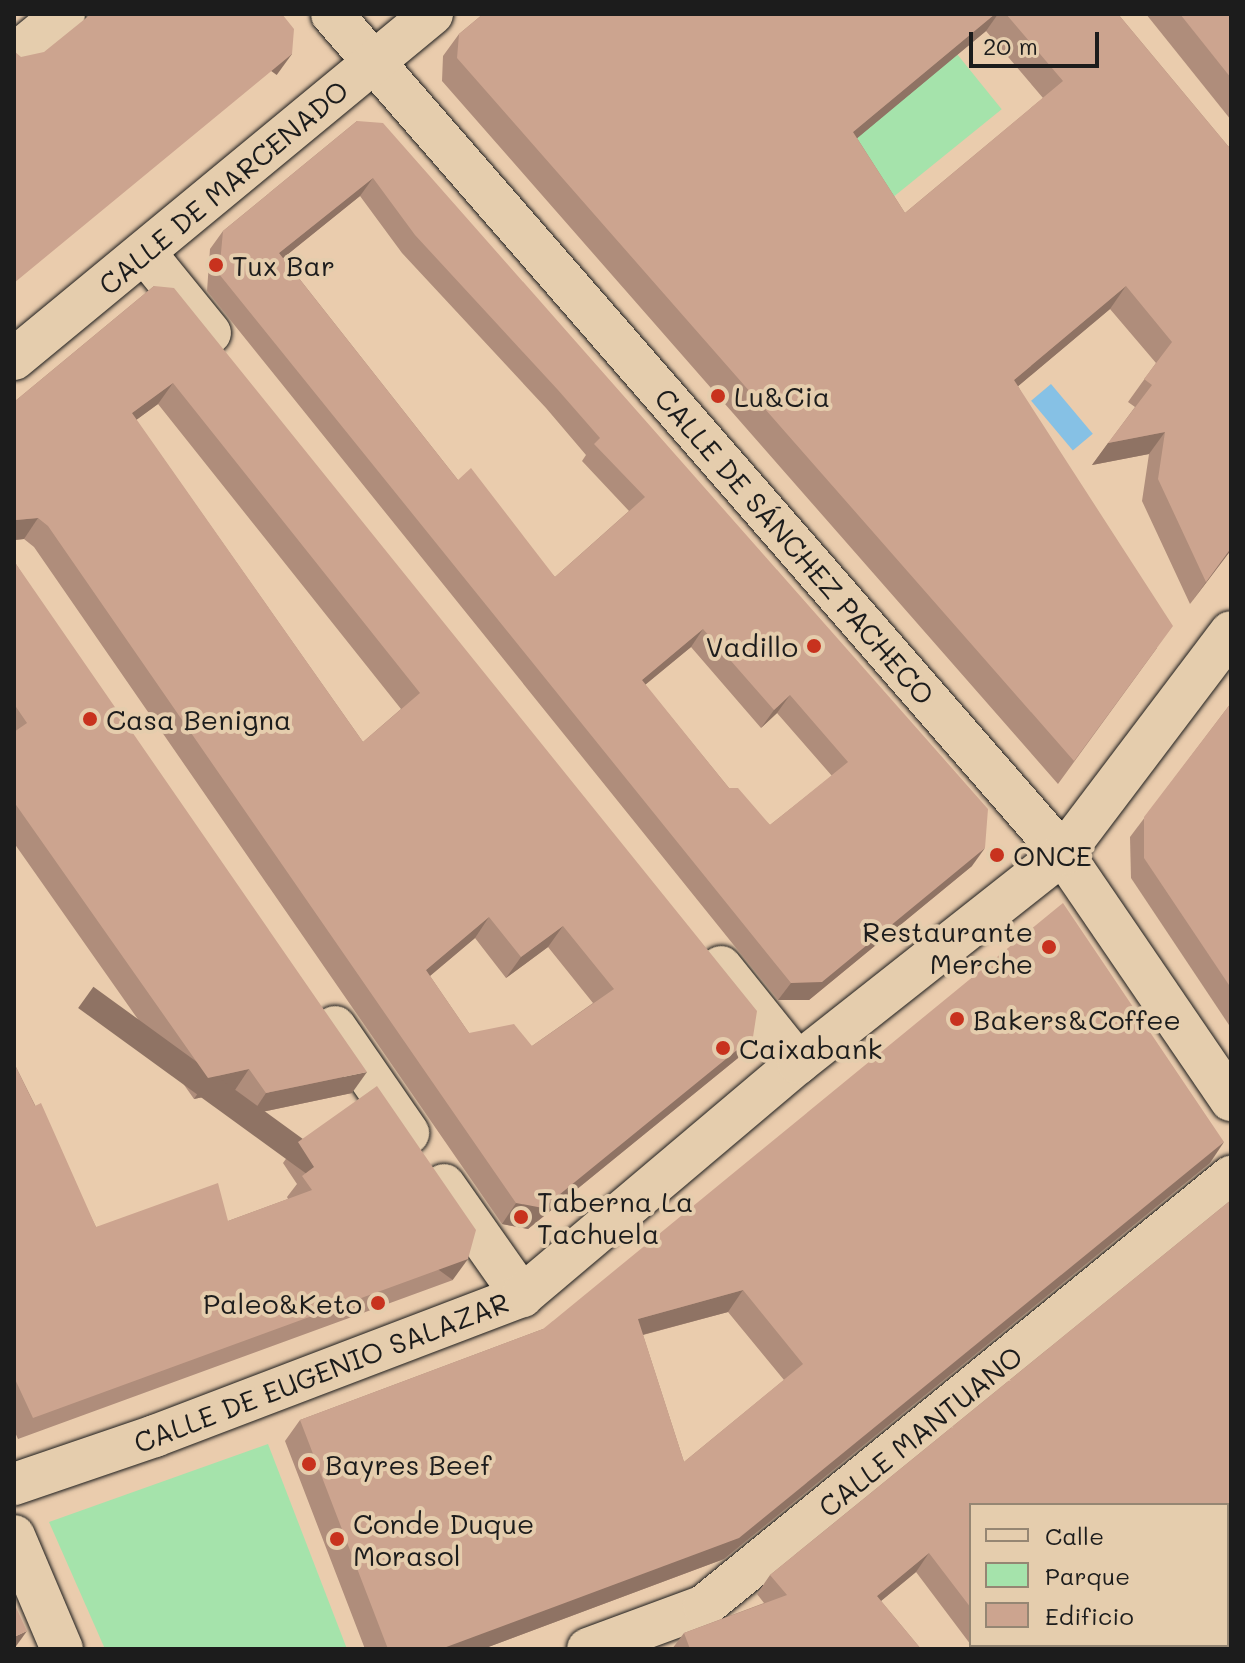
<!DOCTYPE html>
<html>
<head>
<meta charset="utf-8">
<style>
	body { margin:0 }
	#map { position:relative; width:1245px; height:1663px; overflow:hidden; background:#eaccad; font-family:Mali,sans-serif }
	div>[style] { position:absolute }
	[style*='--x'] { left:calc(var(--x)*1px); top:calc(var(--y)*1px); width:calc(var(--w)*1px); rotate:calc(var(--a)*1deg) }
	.green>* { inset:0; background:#a5e3ab; transform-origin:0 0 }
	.water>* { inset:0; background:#86c1e5; transform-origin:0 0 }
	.roads { filter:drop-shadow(0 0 2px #1c1c1c) drop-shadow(0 0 2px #1c1c1c) }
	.minor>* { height:42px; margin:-21px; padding:0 21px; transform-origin:21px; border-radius:21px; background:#e5cdad }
	.wall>* { inset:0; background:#af8d7b }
	.shaded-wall>* { inset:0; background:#8f7364; transform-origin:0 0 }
	.building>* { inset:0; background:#cca48f; transform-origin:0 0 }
	.dots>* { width:22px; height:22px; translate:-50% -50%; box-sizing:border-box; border:4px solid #e5cdad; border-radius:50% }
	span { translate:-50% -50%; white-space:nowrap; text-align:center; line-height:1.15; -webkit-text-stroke:8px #e5cdad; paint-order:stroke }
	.street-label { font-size:28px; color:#1c1c1c }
	.poi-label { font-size:28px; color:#1c1c1c }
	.left { translate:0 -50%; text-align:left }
	.right { translate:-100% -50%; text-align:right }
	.frame { position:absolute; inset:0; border:16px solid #1c1c1c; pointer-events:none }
	.legend { position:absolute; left:969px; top:1503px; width:260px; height:144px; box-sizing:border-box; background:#e5cdad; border:2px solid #958673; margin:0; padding:10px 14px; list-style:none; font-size:24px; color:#1c1c1c }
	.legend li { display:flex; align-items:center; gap:16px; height:40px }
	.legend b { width:40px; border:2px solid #958673 }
	.scale { position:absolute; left:969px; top:32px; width:130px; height:36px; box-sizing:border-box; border:4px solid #1c1c1c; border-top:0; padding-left:10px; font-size:24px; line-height:28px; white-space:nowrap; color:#1c1c1c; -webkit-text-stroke:6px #e5cdad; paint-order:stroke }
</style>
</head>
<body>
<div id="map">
	<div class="green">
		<i style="left:957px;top:54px;width:71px;height:157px;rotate:51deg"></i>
		<i style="clip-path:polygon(268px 1444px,347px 1649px,105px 1649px,49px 1522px)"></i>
	</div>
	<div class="water">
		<i style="left:1051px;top:384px;width:65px;height:26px;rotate:50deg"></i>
	</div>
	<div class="roads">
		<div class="minor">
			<i style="--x:332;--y:14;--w:1114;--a:48.97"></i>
			<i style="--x:1063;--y:854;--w:298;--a:55.7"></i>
			<i style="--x:14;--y:55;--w:65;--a:-39.4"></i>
			<i style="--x:145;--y:253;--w:103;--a:50.9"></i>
			<i style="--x:14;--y:359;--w:542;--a:-39.53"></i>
			<i style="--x:721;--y:967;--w:123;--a:51.3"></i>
			<i style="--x:335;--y:1027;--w:129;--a:55.4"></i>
			<i style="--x:444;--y:1185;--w:136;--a:54.9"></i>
			<i style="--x:14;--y:1484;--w:149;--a:-18.8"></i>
			<i style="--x:155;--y:1436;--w:393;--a:-20.9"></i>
			<i style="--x:522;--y:1296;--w:361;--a:-40.2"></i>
			<i style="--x:798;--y:1063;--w:337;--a:-38.3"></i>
			<i style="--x:1063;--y:854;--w:278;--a:-52.9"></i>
			<i style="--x:14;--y:1536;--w:123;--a:67"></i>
			<i style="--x:588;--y:1649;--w:124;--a:-20.3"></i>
			<i style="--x:704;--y:1606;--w:680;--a:-39.15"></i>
			<i style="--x:1203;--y:1649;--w:6;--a:-45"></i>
		</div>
	</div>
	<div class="wall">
		<i style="clip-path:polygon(evenodd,483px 14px,1118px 14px,1228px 146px,1231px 147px,1231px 550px,1190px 604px,1142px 501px,1149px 454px,1092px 465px,1135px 407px,1128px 402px,1156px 363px,1110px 309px,1018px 386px,1157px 648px,1058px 784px,442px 81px,443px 56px,459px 34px,483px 14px,986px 31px,1043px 98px,905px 213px,857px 138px,986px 31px)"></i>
		<i style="clip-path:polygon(1146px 14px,1231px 14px,1231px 120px)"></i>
		<i style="clip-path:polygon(evenodd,357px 121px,972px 866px,809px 1000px,778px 1000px,207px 291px,210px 249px,223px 231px,357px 121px,360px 196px,402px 253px,546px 408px,586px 455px,582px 461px,629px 511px,555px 577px,458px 480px,283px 258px,360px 196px,357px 121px,691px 647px,761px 728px,777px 713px,832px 776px,770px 825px,729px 788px,645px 685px,691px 647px)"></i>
		<i style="clip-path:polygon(evenodd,154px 286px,738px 1058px,528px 1229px,502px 1224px,34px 547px,24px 539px,14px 540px,14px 402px,154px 286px,158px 404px,401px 709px,363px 742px,136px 420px,158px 404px,154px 286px,475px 938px,506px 978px,548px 947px,593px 1003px,532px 1046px,469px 1033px,430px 976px,475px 938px)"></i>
		<i style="clip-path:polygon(14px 561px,352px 1093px,252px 1114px,235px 1090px,194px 1099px,14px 843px)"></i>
		<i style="clip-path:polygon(1231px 703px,1231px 1028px,1131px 878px,1130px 837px)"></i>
		<i style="clip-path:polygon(14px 1063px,96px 1227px,228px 1221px,288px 1199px,287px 1197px,297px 1184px,283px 1163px,298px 1142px,453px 1280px,18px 1439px,14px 1430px)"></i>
		<i style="clip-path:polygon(evenodd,1210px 1163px,724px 1559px,483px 1649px,365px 1649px,285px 1441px,300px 1420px,543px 1329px,1210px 1163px,728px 1312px,784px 1380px,684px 1462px,643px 1335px,728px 1312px)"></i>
		<i style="clip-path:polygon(1231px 1200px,1231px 1649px,1227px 1649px,1230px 1638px,1227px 1635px,1227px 1505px,971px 1505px,971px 1645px,1202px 1645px,1206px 1649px,974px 1649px,916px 1572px,881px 1601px,921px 1649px,672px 1649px,684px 1633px,764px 1603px,757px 1594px,770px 1575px)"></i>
	</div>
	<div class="shaded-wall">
		<i style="clip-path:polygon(995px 14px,998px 14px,986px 31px,837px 155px,853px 132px)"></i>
		<i style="left:292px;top:54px;width:26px;height:360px;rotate:126deg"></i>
		<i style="clip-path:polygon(373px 178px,360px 196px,267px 271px,279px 253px)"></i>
		<i style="clip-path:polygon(1126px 286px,1110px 309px,998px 403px,1014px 380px)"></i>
		<i style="clip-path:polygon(173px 383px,158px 404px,117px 434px,132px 413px)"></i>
		<i style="clip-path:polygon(1165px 432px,1149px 454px,1092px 465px,1108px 443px)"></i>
		<i style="clip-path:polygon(38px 518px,24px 539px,14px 540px,14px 522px,16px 520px)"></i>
		<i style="clip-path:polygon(1231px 548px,1231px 550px,1190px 604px,1206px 582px)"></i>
		<i style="clip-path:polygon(703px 629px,691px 647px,629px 698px,642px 680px)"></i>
		<i style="clip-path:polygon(790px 695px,777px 713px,761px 728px,774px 710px)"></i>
		<i style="clip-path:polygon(985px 848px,972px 866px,809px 1000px,778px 1000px,791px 983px)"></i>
		<i style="clip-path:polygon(489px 917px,475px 938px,412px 991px,426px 970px)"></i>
		<i style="clip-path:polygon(563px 926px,548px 947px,506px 978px,521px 957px)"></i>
		<i style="clip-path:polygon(753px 1037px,738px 1058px,528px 1229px,502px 1224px,516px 1203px)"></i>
		<i style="clip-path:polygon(249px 1069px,235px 1090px,194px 1099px,208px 1078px)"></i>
		<i style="clip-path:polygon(367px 1072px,352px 1093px,252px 1114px,266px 1093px)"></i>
		<i style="clip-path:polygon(1224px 1142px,1210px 1163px,724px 1559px,483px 1649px,441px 1649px)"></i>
		<i style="left:468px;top:1259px;width:26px;height:463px;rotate:126deg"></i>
		<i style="clip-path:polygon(743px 1290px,728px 1312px,623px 1340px,638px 1319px)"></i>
		<i style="clip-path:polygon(929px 1553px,916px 1572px,864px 1615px,877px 1596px)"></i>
		<i style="clip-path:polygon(27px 1631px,14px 1649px,14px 1637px)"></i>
	</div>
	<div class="building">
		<i style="clip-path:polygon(91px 14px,282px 14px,294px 29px,292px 54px,14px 283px,14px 51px,21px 57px,44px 52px)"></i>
		<i style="clip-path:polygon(483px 14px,995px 14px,853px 132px,905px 213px,1063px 81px,1006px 14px,1118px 14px,1228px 146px,1231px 147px,1231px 548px,1206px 582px,1158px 479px,1165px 432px,1108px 443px,1152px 385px,1144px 379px,1172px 342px,1126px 286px,1014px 380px,1173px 626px,1074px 761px,457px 58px,459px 34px)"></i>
		<i style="clip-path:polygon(1180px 14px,1231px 14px,1231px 78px)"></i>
		<i style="clip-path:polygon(evenodd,357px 121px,383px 123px,988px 809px,985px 848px,822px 982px,791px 983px,219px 274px,223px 231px,357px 121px,373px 178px,415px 235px,558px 390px,600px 438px,594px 444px,645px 497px,555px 577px,471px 468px,458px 480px,279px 253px,373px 178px,357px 121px,703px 629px,774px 710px,790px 695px,848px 762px,770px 825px,738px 788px,729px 788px,642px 680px,703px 629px)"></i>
		<i style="clip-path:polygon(evenodd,154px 286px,174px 288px,757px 1011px,753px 1037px,543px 1208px,516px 1203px,48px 526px,38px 518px,16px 520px,14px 522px,14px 402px,154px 286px,173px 383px,420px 693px,363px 742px,132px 413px,173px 383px,154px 286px,489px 917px,521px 957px,563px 926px,614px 989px,532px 1046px,514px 1024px,469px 1033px,426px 970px,489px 917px)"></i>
		<i style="clip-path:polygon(14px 561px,367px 1072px,266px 1093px,249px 1069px,208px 1078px,14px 802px,14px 732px,27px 723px,14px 704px)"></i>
		<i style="clip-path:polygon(1231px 703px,1231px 988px,1144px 858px,1144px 817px)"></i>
		<i style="clip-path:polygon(evenodd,1063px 903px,1224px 1142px,739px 1538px,441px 1649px,388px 1649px,300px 1420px,543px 1329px,1063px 903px,743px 1290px,803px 1364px,684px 1462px,638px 1319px,743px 1290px)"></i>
		<i style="clip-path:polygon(14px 1063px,35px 1106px,41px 1103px,96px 1227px,218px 1183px,228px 1221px,312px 1190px,302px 1176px,314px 1167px,298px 1142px,377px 1086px,476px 1230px,468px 1259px,33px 1418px,14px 1377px)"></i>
		<i style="clip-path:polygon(1231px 1200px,1231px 1607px,1227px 1603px,1227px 1505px,971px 1505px,971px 1608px,929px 1553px,877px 1596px,921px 1649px,690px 1649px,684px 1633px,787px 1595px,770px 1575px)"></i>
		<i style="clip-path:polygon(14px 1603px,27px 1631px,14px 1637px)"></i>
		<i style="left:999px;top:1645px;width:203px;height:5px"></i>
	</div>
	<div class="dots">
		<i style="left:216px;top:265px;background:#c8321e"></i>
		<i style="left:718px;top:396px;background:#c8321e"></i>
		<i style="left:814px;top:646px;background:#c8321e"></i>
		<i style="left:90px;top:719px;background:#c8321e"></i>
		<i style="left:997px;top:855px;background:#c8321e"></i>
		<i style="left:1049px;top:947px;background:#c8321e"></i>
		<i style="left:957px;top:1019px;background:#c8321e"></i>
		<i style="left:723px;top:1048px;background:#c8321e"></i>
		<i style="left:521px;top:1217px;background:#c8321e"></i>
		<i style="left:378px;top:1303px;background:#c8321e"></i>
		<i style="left:309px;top:1464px;background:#c8321e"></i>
		<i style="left:337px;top:1539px;background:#c8321e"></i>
	</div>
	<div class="street-label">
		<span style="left:223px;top:187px;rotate:-40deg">CALLE DE MARCENADO</span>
		<span style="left:795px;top:546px;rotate:49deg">CALLE DE SÁNCHEZ PACHECO</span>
		<span style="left:321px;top:1372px;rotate:-21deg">CALLE DE EUGENIO SALAZAR</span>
		<span style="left:920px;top:1431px;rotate:-39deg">CALLE MANTUANO</span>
	</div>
	<div class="poi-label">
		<span class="left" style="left:232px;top:265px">Tux Bar</span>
		<span class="left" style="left:734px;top:396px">Lu&amp;Cia</span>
		<span class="right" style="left:798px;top:646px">Vadillo</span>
		<span class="left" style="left:106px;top:719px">Casa Benigna</span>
		<span class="left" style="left:1013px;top:855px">ONCE</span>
		<span class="right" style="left:1033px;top:947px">Restaurante<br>Merche</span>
		<span class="left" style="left:973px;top:1019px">Bakers&amp;Coffee</span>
		<span class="left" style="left:739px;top:1048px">Caixabank</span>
		<span class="left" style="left:537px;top:1217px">Taberna La<br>Tachuela</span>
		<span class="right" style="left:362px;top:1303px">Paleo&amp;Keto</span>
		<span class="left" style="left:325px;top:1464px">Bayres Beef</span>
		<span class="left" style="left:353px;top:1539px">Conde Duque<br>Morasol</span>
	</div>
	<div class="frame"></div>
	<ul class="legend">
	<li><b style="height:10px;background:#e5cdad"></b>Calle</li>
	<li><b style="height:22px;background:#a5e3ab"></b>Parque</li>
	<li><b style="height:22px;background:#cca48f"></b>Edificio</li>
	</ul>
	<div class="scale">20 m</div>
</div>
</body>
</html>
